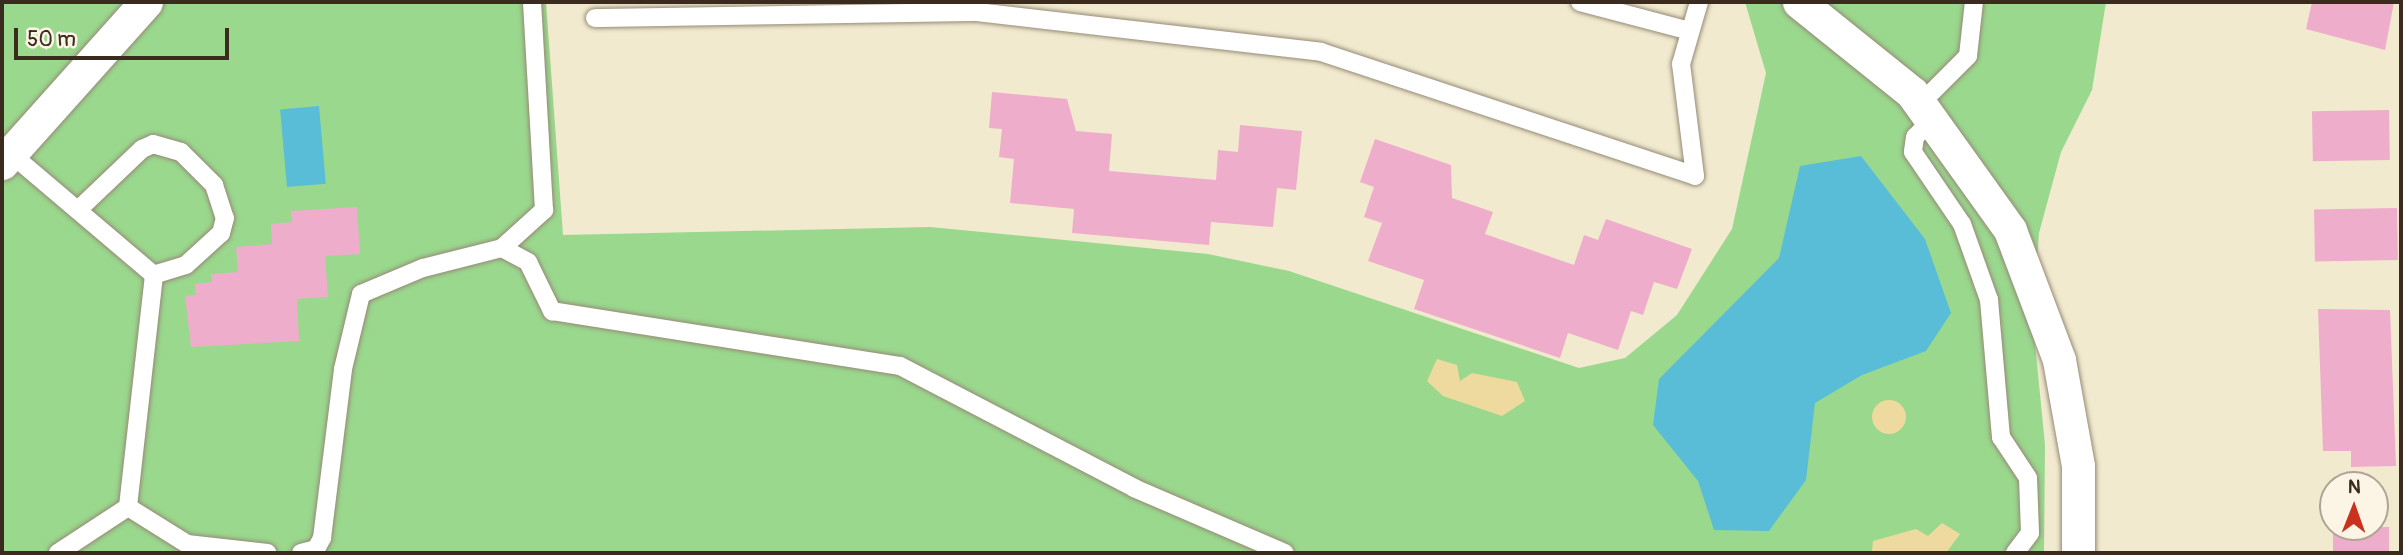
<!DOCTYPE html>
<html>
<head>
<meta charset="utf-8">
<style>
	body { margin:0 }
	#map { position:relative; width:2403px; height:555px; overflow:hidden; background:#f1eacf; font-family:Pangolin,sans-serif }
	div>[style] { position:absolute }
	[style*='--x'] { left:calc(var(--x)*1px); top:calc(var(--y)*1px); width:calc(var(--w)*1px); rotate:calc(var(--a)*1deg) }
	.green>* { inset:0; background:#9ad88e }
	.sand>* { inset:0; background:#eeda9e }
	.round { border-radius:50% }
	.water>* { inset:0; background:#59bdd7; transform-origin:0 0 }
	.building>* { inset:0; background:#efadcc; transform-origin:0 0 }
	.roads { filter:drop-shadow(0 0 2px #968a76) drop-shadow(0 0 2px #968a76) }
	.service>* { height:18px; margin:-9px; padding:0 9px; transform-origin:9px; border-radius:9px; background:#fff }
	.minor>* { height:33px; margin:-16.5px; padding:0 16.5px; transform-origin:16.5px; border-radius:16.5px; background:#fff }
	span { translate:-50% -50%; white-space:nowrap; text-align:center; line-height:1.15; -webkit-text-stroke:5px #fcf5e5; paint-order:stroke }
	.frame { position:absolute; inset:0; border:4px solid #3b2a1e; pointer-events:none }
	.north { position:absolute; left:2319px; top:471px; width:70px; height:70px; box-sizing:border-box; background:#fcf5e5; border:2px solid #afa495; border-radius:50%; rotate:1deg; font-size:19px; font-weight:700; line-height:28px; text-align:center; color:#3b2a1e }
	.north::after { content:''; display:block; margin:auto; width:24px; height:32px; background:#c8321e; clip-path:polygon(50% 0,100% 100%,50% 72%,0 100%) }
	.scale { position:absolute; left:14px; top:28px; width:215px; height:32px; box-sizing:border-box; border:4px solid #3b2a1e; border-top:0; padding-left:9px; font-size:21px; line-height:24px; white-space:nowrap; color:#3b2a1e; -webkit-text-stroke:5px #fcf5e5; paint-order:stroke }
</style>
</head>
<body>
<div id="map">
	<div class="green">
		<i style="clip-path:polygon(2px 2px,546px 2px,563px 235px,930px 227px,1208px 254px,1289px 271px,1579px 368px,1625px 358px,1677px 315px,1732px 229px,1766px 73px,1745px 2px,2106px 2px,2092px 90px,2061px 152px,2039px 233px,2033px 323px,2045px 445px,2044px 553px,2px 553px)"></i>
	</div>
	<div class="sand">
		<i style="clip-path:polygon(1437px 359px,1457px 365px,1460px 381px,1472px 373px,1517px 382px,1525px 401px,1502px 416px,1443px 396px,1427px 381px)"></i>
		<i class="round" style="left:1872px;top:400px;width:34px;height:34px"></i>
		<i style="clip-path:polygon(1942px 523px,1960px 534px,1946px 553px,1872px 551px,1873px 541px,1916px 529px,1928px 536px)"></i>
	</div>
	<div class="water">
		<i style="left:319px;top:106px;width:78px;height:39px;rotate:85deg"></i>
		<i style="clip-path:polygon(1861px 156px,1925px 239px,1951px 313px,1926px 351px,1862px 375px,1815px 403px,1806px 480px,1769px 531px,1714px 530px,1698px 481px,1653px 425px,1659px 379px,1779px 258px,1800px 166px)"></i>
	</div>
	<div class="building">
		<i style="clip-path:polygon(2312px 2px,2394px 2px,2385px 50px,2306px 29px)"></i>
		<i style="clip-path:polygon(992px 92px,1067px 99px,1076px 131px,1112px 134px,1109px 171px,1216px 180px,1218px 150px,1238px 152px,1240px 125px,1302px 131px,1296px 190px,1277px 188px,1273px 227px,1211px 222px,1209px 245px,1072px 233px,1074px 209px,1010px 203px,1014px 159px,999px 157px,1002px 129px,989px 128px)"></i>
		<i style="left:2389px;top:110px;width:50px;height:77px;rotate:89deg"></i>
		<i style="clip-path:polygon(1375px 139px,1451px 165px,1452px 198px,1493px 212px,1485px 234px,1574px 265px,1584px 235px,1598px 240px,1606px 219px,1692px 249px,1677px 289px,1654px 282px,1643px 315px,1631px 311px,1618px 350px,1568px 333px,1560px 358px,1414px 309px,1424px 280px,1368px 261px,1382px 223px,1364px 217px,1374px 187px,1360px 182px)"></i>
		<i style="clip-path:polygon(357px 207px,360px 254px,325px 256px,328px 297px,297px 299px,299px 341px,191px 347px,185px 296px,196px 295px,195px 284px,212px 282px,211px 274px,238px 272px,236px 247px,272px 244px,271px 224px,292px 222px,291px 211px)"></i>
		<i style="left:2397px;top:208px;width:52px;height:83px;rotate:89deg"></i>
		<i style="clip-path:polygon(2318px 309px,2390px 310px,2396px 466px,2351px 467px,2351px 451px,2323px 451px)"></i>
		<i style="left:2333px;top:527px;width:56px;height:24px"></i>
	</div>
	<div class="roads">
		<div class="service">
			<i style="--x:1580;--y:2;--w:114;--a:14.8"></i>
			<i style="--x:595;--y:18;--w:382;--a:-0.9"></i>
			<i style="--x:977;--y:12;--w:346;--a:6.6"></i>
			<i style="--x:1321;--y:52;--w:394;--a:18.3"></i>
			<i style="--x:1695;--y:176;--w:113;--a:-97.1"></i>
			<i style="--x:1681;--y:64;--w:65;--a:-73.8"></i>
			<i style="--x:1920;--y:104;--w:68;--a:-45"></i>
			<i style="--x:1968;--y:56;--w:54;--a:-83.7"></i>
			<i style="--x:1933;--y:119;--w:25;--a:135"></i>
			<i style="--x:1915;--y:137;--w:15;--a:98"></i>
			<i style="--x:1913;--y:152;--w:87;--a:55.8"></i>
			<i style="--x:1962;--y:224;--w:81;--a:70.4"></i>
			<i style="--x:1989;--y:300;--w:138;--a:85"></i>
			<i style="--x:2001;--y:437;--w:49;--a:56.6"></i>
			<i style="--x:2028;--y:478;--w:55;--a:87.9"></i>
			<i style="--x:2030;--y:533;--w:25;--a:127"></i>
			<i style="--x:10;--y:153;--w:189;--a:40.3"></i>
			<i style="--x:154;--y:275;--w:233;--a:96.4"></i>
			<i style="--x:128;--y:507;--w:84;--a:146.7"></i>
			<i style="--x:78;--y:210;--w:88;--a:-43.6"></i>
			<i style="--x:142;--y:149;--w:12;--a:-24"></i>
			<i style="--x:153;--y:144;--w:29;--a:16"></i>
			<i style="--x:181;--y:152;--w:47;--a:45"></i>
			<i style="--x:214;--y:185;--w:35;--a:72"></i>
			<i style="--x:225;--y:218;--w:16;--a:105"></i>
			<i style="--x:221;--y:233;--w:47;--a:137.6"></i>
			<i style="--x:186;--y:265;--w:34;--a:163"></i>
			<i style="--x:502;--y:248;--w:30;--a:28"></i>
			<i style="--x:528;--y:262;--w:55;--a:63.9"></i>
			<i style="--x:552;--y:311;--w:352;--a:9"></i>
			<i style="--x:900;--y:366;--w:264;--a:27.5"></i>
			<i style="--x:1134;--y:488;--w:164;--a:23.3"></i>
			<i style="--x:128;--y:507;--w:70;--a:32.1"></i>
			<i style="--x:187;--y:544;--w:81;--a:6.4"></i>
			<i style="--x:301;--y:553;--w:16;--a:-15"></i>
			<i style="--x:316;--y:549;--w:13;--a:-61"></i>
			<i style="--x:322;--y:538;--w:170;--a:-82.9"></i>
			<i style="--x:343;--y:369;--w:77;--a:-76.5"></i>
			<i style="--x:361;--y:294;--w:67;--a:-22.8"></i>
			<i style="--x:423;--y:268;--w:81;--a:-14.2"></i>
			<i style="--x:502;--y:248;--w:57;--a:-42.1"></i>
			<i style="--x:544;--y:210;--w:208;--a:-93.3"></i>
		</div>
		<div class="minor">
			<i style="--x:1799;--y:2;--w:145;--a:38.8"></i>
			<i style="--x:1912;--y:93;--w:168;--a:54.4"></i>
			<i style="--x:2010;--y:230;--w:139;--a:69.3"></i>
			<i style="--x:2059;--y:360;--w:108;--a:79.8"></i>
			<i style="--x:2078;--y:466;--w:87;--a:90"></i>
			<i style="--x:2;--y:163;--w:216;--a:-48.2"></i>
		</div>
	</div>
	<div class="frame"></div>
	<div class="north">N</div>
	<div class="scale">50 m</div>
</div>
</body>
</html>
